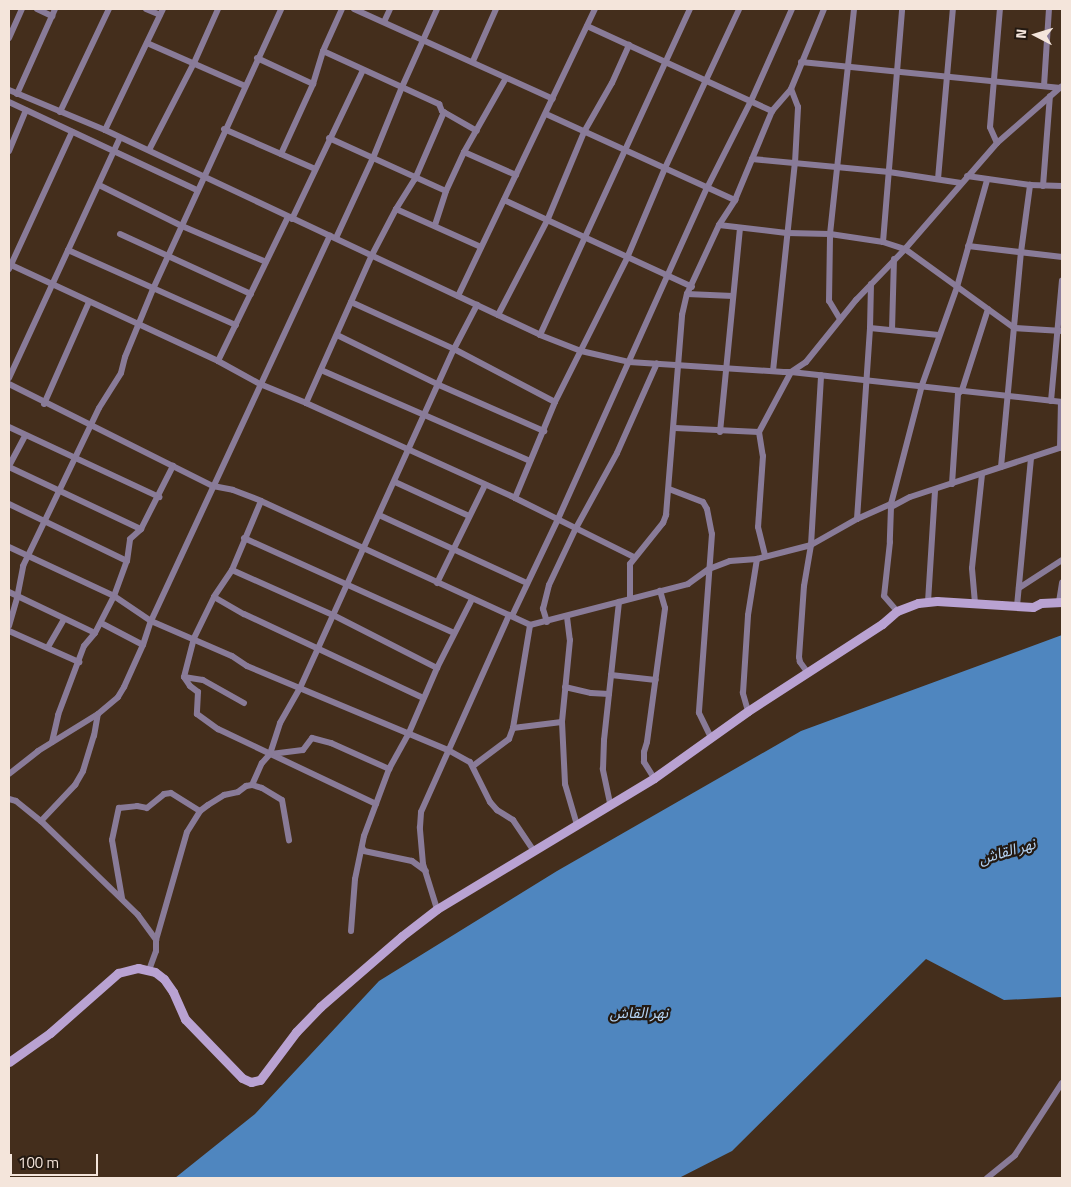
<!DOCTYPE html>
<html>
<head>
<meta charset="utf-8">
<style>
	body { margin:0 }
	#map { position:relative; width:1071px; height:1187px; overflow:hidden; background:#442e1c; font-family:"Titillium Web","Noto Sans Arabic",sans-serif }
	div>[style] { position:absolute }
	[style*='--x'] { left:calc(var(--x)*1px); top:calc(var(--y)*1px); width:calc(var(--w)*1px); rotate:calc(var(--a)*1deg) }
	.water>* { inset:0; background:#4f86bf }
	.street>* { height:6px; margin:-3px; padding:0 3px; transform-origin:3px; border-radius:3px; background:#897b98 }
	.secondary>* { height:9px; margin:-4.5px; padding:0 4.5px; transform-origin:4.5px; border-radius:4.5px; background:#b9a2d2 }
	span { translate:-50% -50%; white-space:nowrap; text-align:center; line-height:1.15; -webkit-text-stroke:4.5px #231911; paint-order:stroke }
	.water-label { font-size:15px; color:#b3d1f0; font-style:italic }
	.frame { position:absolute; inset:0; border:10px solid #f4e5db; pointer-events:none }
	.north { position:absolute; left:1011px; top:10px; width:50px; height:50px; -webkit-text-stroke:4px #231911; paint-order:stroke; rotate:275deg; font-size:14px; font-weight:700; line-height:20px; text-align:center; color:#f4e5db }
	.north::after { content:''; display:block; margin:auto; width:18px; height:22px; background:#f4e5db; clip-path:polygon(50% 0,100% 100%,50% 72%,0 100%) }
	.scale { position:absolute; left:10px; top:1154px; width:88px; height:22px; box-sizing:border-box; border:2px solid #f4e5db; border-top:0; padding-left:6px; font-size:15px; line-height:18px; white-space:nowrap; color:#f4e5db; -webkit-text-stroke:4px #231911; paint-order:stroke }
</style>
</head>
<body>
<div id="map">
	<div class="water">
		<i style="clip-path:polygon(1062px 635px,1062px 997px,1004px 1000px,926px 959px,732px 1151px,679px 1178px,175px 1178px,255px 1114px,379px 981px,557px 871px,801px 731px)"></i>
	</div>
	<div class="street">
		<i style="--x:37;--y:9;--w:17;--a:25"></i>
		<i style="--x:146;--y:9;--w:15;--a:23"></i>
		<i style="--x:354;--y:9;--w:218;--a:24.3"></i>
		<i style="--x:384;--y:22;--w:14;--a:-65"></i>
		<i style="--x:587;--y:26;--w:204;--a:24.7"></i>
		<i style="--x:9;--y:38;--w:32;--a:-66"></i>
		<i style="--x:147;--y:43;--w:107;--a:23.7"></i>
		<i style="--x:323;--y:51;--w:128;--a:24.6"></i>
		<i style="--x:439;--y:104;--w:8;--a:67"></i>
		<i style="--x:442;--y:111;--w:40;--a:29.7"></i>
		<i style="--x:257;--y:58;--w:62;--a:24.9"></i>
		<i style="--x:473;--y:61;--w:57;--a:-66.1"></i>
		<i style="--x:801;--y:62;--w:261;--a:5.7"></i>
		<i style="--x:1044;--y:86;--w:77;--a:-86.3"></i>
		<i style="--x:9;--y:90;--w:104;--a:22.6"></i>
		<i style="--x:105;--y:130;--w:481;--a:25.2"></i>
		<i style="--x:540;--y:335;--w:44;--a:21.3"></i>
		<i style="--x:581;--y:351;--w:49;--a:12.9"></i>
		<i style="--x:629;--y:362;--w:155;--a:3.7"></i>
		<i style="--x:784;--y:372;--w:7;--a:0"></i>
		<i style="--x:791;--y:372;--w:18;--a:-34"></i>
		<i style="--x:806;--y:362;--w:80;--a:-51.1"></i>
		<i style="--x:856;--y:300;--w:71;--a:-46.1"></i>
		<i style="--x:905;--y:249;--w:140;--a:-49"></i>
		<i style="--x:997;--y:143;--w:86;--a:-41.2"></i>
		<i style="--x:17;--y:94;--w:93;--a:-65.9"></i>
		<i style="--x:9;--y:102;--w:208;--a:25.1"></i>
		<i style="--x:60;--y:112;--w:114;--a:-64.6"></i>
		<i style="--x:546;--y:114;--w:208;--a:24.5"></i>
		<i style="--x:224;--y:129;--w:99;--a:23.7"></i>
		<i style="--x:105;--y:130;--w:134;--a:-64.4"></i>
		<i style="--x:329;--y:138;--w:128;--a:24.4"></i>
		<i style="--x:997;--y:143;--w:17;--a:-114"></i>
		<i style="--x:990;--y:127;--w:118;--a:-85.2"></i>
		<i style="--x:149;--y:150;--w:98;--a:-62.7"></i>
		<i style="--x:194;--y:63;--w:59;--a:-66"></i>
		<i style="--x:9;--y:151;--w:44;--a:-67.5"></i>
		<i style="--x:464;--y:152;--w:57;--a:23.9"></i>
		<i style="--x:281;--y:154;--w:77;--a:-65.4"></i>
		<i style="--x:313;--y:84;--w:34;--a:-73"></i>
		<i style="--x:323;--y:51;--w:46;--a:-65.7"></i>
		<i style="--x:752;--y:159;--w:138;--a:5.4"></i>
		<i style="--x:889;--y:172;--w:73;--a:8.7"></i>
		<i style="--x:967;--y:176;--w:64;--a:8.1"></i>
		<i style="--x:1030;--y:185;--w:32;--a:2"></i>
		<i style="--x:938;--y:179;--w:171;--a:-85"></i>
		<i style="--x:99;--y:185;--w:93;--a:26.3"></i>
		<i style="--x:182;--y:226;--w:91;--a:23.2"></i>
		<i style="--x:1043;--y:186;--w:90;--a:-85.6"></i>
		<i style="--x:504;--y:200;--w:207;--a:24.8"></i>
		<i style="--x:396;--y:209;--w:93;--a:24.1"></i>
		<i style="--x:292;--y:219;--w:165;--a:-64.5"></i>
		<i style="--x:435;--y:225;--w:36;--a:-72"></i>
		<i style="--x:446;--y:191;--w:43;--a:-65.2"></i>
		<i style="--x:464;--y:152;--w:85;--a:-60.4"></i>
		<i style="--x:719;--y:225;--w:68;--a:6.7"></i>
		<i style="--x:787;--y:233;--w:43;--a:1.3"></i>
		<i style="--x:830;--y:234;--w:54;--a:8.6"></i>
		<i style="--x:883;--y:242;--w:23;--a:18"></i>
		<i style="--x:905;--y:249;--w:135;--a:35.9"></i>
		<i style="--x:1014;--y:328;--w:48;--a:3.6"></i>
		<i style="--x:120;--y:234;--w:144;--a:24.6"></i>
		<i style="--x:336;--y:238;--w:88;--a:-65.2"></i>
		<i style="--x:373;--y:158;--w:77;--a:-67.8"></i>
		<i style="--x:402;--y:87;--w:85;--a:-65.8"></i>
		<i style="--x:883;--y:242;--w:234;--a:-85.3"></i>
		<i style="--x:968;--y:246;--w:95;--a:6.7"></i>
		<i style="--x:68;--y:250;--w:184;--a:24.1"></i>
		<i style="--x:9;--y:264;--w:230;--a:24.9"></i>
		<i style="--x:218;--y:361;--w:48;--a:28.7"></i>
		<i style="--x:260;--y:384;--w:50;--a:22.4"></i>
		<i style="--x:306;--y:403;--w:230;--a:24.4"></i>
		<i style="--x:515;--y:498;--w:133;--a:26.4"></i>
		<i style="--x:9;--y:269;--w:151;--a:-65.3"></i>
		<i style="--x:687;--y:294;--w:46;--a:2.5"></i>
		<i style="--x:458;--y:296;--w:318;--a:-64.5"></i>
		<i style="--x:351;--y:302;--w:113;--a:24.5"></i>
		<i style="--x:454;--y:349;--w:114;--a:27.7"></i>
		<i style="--x:498;--y:315;--w:106;--a:-62.5"></i>
		<i style="--x:547;--y:221;--w:96;--a:-67.4"></i>
		<i style="--x:584;--y:132;--w:56;--a:-60.3"></i>
		<i style="--x:612;--y:83;--w:42;--a:-65.9"></i>
		<i style="--x:840;--y:319;--w:21;--a:-121"></i>
		<i style="--x:829;--y:301;--w:67;--a:-89.1"></i>
		<i style="--x:830;--y:234;--w:226;--a:-83.9"></i>
		<i style="--x:870;--y:328;--w:69;--a:5.8"></i>
		<i style="--x:892;--y:330;--w:71;--a:-88.4"></i>
		<i style="--x:337;--y:335;--w:114;--a:26.1"></i>
		<i style="--x:439;--y:385;--w:115;--a:23.7"></i>
		<i style="--x:540;--y:335;--w:359;--a:-65.3"></i>
		<i style="--x:218;--y:361;--w:160;--a:-64.1"></i>
		<i style="--x:321;--y:370;--w:228;--a:23.5"></i>
		<i style="--x:773;--y:371;--w:209;--a:-84"></i>
		<i style="--x:795;--y:163;--w:56;--a:-86.9"></i>
		<i style="--x:798;--y:107;--w:19;--a:-111"></i>
		<i style="--x:9;--y:378;--w:264;--a:-65.2"></i>
		<i style="--x:9;--y:384;--w:228;--a:26.6"></i>
		<i style="--x:213;--y:486;--w:20;--a:11"></i>
		<i style="--x:233;--y:490;--w:30;--a:21"></i>
		<i style="--x:261;--y:501;--w:296;--a:24.7"></i>
		<i style="--x:530;--y:625;--w:163;--a:-14.5"></i>
		<i style="--x:688;--y:584;--w:26;--a:-36"></i>
		<i style="--x:709;--y:569;--w:22;--a:-21"></i>
		<i style="--x:730;--y:561;--w:27;--a:-4"></i>
		<i style="--x:757;--y:559;--w:56;--a:-14.5"></i>
		<i style="--x:811;--y:545;--w:53;--a:-29.5"></i>
		<i style="--x:857;--y:519;--w:37;--a:-24"></i>
		<i style="--x:891;--y:504;--w:3;--a:90"></i>
		<i style="--x:891;--y:507;--w:21;--a:-28"></i>
		<i style="--x:910;--y:497;--w:160;--a:-18.2"></i>
		<i style="--x:1051;--y:401;--w:121;--a:-84.8"></i>
		<i style="--x:306;--y:403;--w:162;--a:-66"></i>
		<i style="--x:372;--y:255;--w:52;--a:-62.4"></i>
		<i style="--x:396;--y:209;--w:36;--a:-58"></i>
		<i style="--x:415;--y:179;--w:73;--a:-66.6"></i>
		<i style="--x:44;--y:404;--w:111;--a:-66.2"></i>
		<i style="--x:9;--y:427;--w:166;--a:25"></i>
		<i style="--x:675;--y:428;--w:84;--a:2.7"></i>
		<i style="--x:759;--y:432;--w:68;--a:-61.9"></i>
		<i style="--x:791;--y:372;--w:273;--a:6.3"></i>
		<i style="--x:720;--y:432;--w:204;--a:-84.4"></i>
		<i style="--x:759;--y:432;--w:24;--a:81"></i>
		<i style="--x:763;--y:456;--w:71;--a:94"></i>
		<i style="--x:758;--y:527;--w:30;--a:76"></i>
		<i style="--x:1060;--y:448;--w:46;--a:-88.8"></i>
		<i style="--x:9;--y:466;--w:34;--a:-62"></i>
		<i style="--x:9;--y:467;--w:146;--a:25.2"></i>
		<i style="--x:1001;--y:467;--w:216;--a:-84.7"></i>
		<i style="--x:1021;--y:252;--w:68;--a:-82.3"></i>
		<i style="--x:395;--y:482;--w:81;--a:24.7"></i>
		<i style="--x:952;--y:484;--w:90;--a:-86.2"></i>
		<i style="--x:958;--y:394;--w:6;--a:-45"></i>
		<i style="--x:962;--y:390;--w:85;--a:-72.2"></i>
		<i style="--x:669;--y:489;--w:36;--a:21"></i>
		<i style="--x:703;--y:502;--w:8;--a:60"></i>
		<i style="--x:707;--y:509;--w:25;--a:79"></i>
		<i style="--x:712;--y:534;--w:179;--a:94.2"></i>
		<i style="--x:699;--y:713;--w:28;--a:64"></i>
		<i style="--x:515;--y:498;--w:104;--a:-67.4"></i>
		<i style="--x:555;--y:402;--w:161;--a:-63.4"></i>
		<i style="--x:627;--y:258;--w:98;--a:-67.1"></i>
		<i style="--x:665;--y:168;--w:175;--a:-65"></i>
		<i style="--x:261;--y:501;--w:75;--a:112.8"></i>
		<i style="--x:232;--y:570;--w:32;--a:124"></i>
		<i style="--x:214;--y:597;--w:46;--a:116"></i>
		<i style="--x:194;--y:638;--w:40;--a:104.4"></i>
		<i style="--x:184;--y:677;--w:11;--a:56"></i>
		<i style="--x:190;--y:686;--w:10;--a:37"></i>
		<i style="--x:198;--y:692;--w:22;--a:93"></i>
		<i style="--x:197;--y:714;--w:26;--a:36"></i>
		<i style="--x:218;--y:729;--w:175;--a:25.4"></i>
		<i style="--x:9;--y:504;--w:131;--a:25.8"></i>
		<i style="--x:891;--y:504;--w:123;--a:-75.4"></i>
		<i style="--x:922;--y:385;--w:104;--a:-70.3"></i>
		<i style="--x:957;--y:287;--w:111;--a:-74.3"></i>
		<i style="--x:891;--y:507;--w:35;--a:92"></i>
		<i style="--x:890;--y:542;--w:54;--a:96.3"></i>
		<i style="--x:884;--y:596;--w:20;--a:49"></i>
		<i style="--x:379;--y:515;--w:163;--a:24.7"></i>
		<i style="--x:857;--y:519;--w:191;--a:-86.1"></i>
		<i style="--x:870;--y:328;--w:44;--a:-88.7"></i>
		<i style="--x:244;--y:538;--w:230;--a:24.3"></i>
		<i style="--x:9;--y:547;--w:116;--a:25"></i>
		<i style="--x:114;--y:596;--w:45;--a:34"></i>
		<i style="--x:151;--y:621;--w:88;--a:23.4"></i>
		<i style="--x:232;--y:656;--w:18;--a:34"></i>
		<i style="--x:247;--y:666;--w:218;--a:22.7"></i>
		<i style="--x:448;--y:750;--w:25;--a:29"></i>
		<i style="--x:470;--y:762;--w:45;--a:63.4"></i>
		<i style="--x:490;--y:802;--w:11;--a:49"></i>
		<i style="--x:497;--y:810;--w:19;--a:32"></i>
		<i style="--x:513;--y:820;--w:36;--a:56"></i>
		<i style="--x:232;--y:570;--w:111;--a:24"></i>
		<i style="--x:333;--y:615;--w:117;--a:27"></i>
		<i style="--x:437;--y:583;--w:109;--a:-63.9"></i>
		<i style="--x:1019;--y:588;--w:51;--a:-33.1"></i>
		<i style="--x:9;--y:592;--w:95;--a:25.5"></i>
		<i style="--x:214;--y:597;--w:34;--a:30"></i>
		<i style="--x:244;--y:614;--w:198;--a:25.1"></i>
		<i style="--x:630;--y:598;--w:34;--a:-90"></i>
		<i style="--x:630;--y:564;--w:53;--a:-51.2"></i>
		<i style="--x:663;--y:523;--w:9;--a:-69"></i>
		<i style="--x:666;--y:515;--w:201;--a:-85.4"></i>
		<i style="--x:682;--y:315;--w:22;--a:-77"></i>
		<i style="--x:687;--y:294;--w:76;--a:-65.1"></i>
		<i style="--x:719;--y:225;--w:30;--a:-57"></i>
		<i style="--x:735;--y:200;--w:96;--a:-67.4"></i>
		<i style="--x:772;--y:111;--w:29;--a:-49"></i>
		<i style="--x:791;--y:89;--w:87;--a:-67.6"></i>
		<i style="--x:928;--y:602;--w:112;--a:-86.4"></i>
		<i style="--x:1059;--y:602;--w:20;--a:-81"></i>
		<i style="--x:975;--y:603;--w:35;--a:-95"></i>
		<i style="--x:972;--y:568;--w:94;--a:-83.9"></i>
		<i style="--x:1017;--y:606;--w:149;--a:-84.6"></i>
		<i style="--x:512;--y:616;--w:107;--a:-64.6"></i>
		<i style="--x:558;--y:519;--w:363;--a:-65.8"></i>
		<i style="--x:707;--y:188;--w:97;--a:-63.2"></i>
		<i style="--x:751;--y:101;--w:101;--a:-66"></i>
		<i style="--x:567;--y:617;--w:23;--a:83"></i>
		<i style="--x:570;--y:640;--w:82;--a:95.6"></i>
		<i style="--x:562;--y:722;--w:62;--a:87.2"></i>
		<i style="--x:565;--y:784;--w:43;--a:73.7"></i>
		<i style="--x:547;--y:622;--w:14;--a:-107"></i>
		<i style="--x:543;--y:609;--w:25;--a:-76"></i>
		<i style="--x:549;--y:585;--w:63;--a:-64.7"></i>
		<i style="--x:576;--y:528;--w:85;--a:-61.3"></i>
		<i style="--x:617;--y:453;--w:98;--a:-66"></i>
		<i style="--x:101;--y:623;--w:47;--a:27.6"></i>
		<i style="--x:9;--y:626;--w:29;--a:-74"></i>
		<i style="--x:17;--y:598;--w:33;--a:-79"></i>
		<i style="--x:23;--y:566;--w:175;--a:-64.3"></i>
		<i style="--x:99;--y:408;--w:41;--a:-57.8"></i>
		<i style="--x:121;--y:373;--w:16;--a:-76"></i>
		<i style="--x:125;--y:357;--w:74;--a:-67.6"></i>
		<i style="--x:153;--y:289;--w:308;--a:-65.4"></i>
		<i style="--x:9;--y:631;--w:77;--a:23.9"></i>
		<i style="--x:48;--y:647;--w:32;--a:-60"></i>
		<i style="--x:808;--y:673;--w:14;--a:-126"></i>
		<i style="--x:800;--y:662;--w:5;--a:-101"></i>
		<i style="--x:799;--y:657;--w:71;--a:-86"></i>
		<i style="--x:804;--y:586;--w:42;--a:-80.3"></i>
		<i style="--x:811;--y:545;--w:170;--a:-86.6"></i>
		<i style="--x:611;--y:675;--w:45;--a:6.3"></i>
		<i style="--x:184;--y:677;--w:19;--a:9"></i>
		<i style="--x:203;--y:680;--w:47;--a:29.3"></i>
		<i style="--x:565;--y:687;--w:27;--a:13"></i>
		<i style="--x:591;--y:693;--w:18;--a:3"></i>
		<i style="--x:748;--y:711;--w:19;--a:-106"></i>
		<i style="--x:743;--y:693;--w:78;--a:-86.3"></i>
		<i style="--x:748;--y:615;--w:57;--a:-80.9"></i>
		<i style="--x:513;--y:728;--w:49;--a:-7"></i>
		<i style="--x:52;--y:742;--w:28;--a:-77"></i>
		<i style="--x:58;--y:715;--w:74;--a:-69.4"></i>
		<i style="--x:84;--y:646;--w:17;--a:-50"></i>
		<i style="--x:95;--y:633;--w:42;--a:-62.8"></i>
		<i style="--x:114;--y:596;--w:37;--a:-70"></i>
		<i style="--x:127;--y:561;--w:22;--a:-82"></i>
		<i style="--x:130;--y:539;--w:15;--a:-42"></i>
		<i style="--x:141;--y:529;--w:71;--a:-63.1"></i>
		<i style="--x:271;--y:754;--w:32;--a:-7"></i>
		<i style="--x:303;--y:750;--w:15;--a:-53"></i>
		<i style="--x:312;--y:738;--w:20;--a:15"></i>
		<i style="--x:331;--y:743;--w:64;--a:24.1"></i>
		<i style="--x:473;--y:766;--w:45;--a:-36.9"></i>
		<i style="--x:509;--y:739;--w:12;--a:-70"></i>
		<i style="--x:513;--y:728;--w:104;--a:-80.6"></i>
		<i style="--x:9;--y:774;--w:37;--a:-38"></i>
		<i style="--x:38;--y:751;--w:70;--a:-31.7"></i>
		<i style="--x:98;--y:714;--w:26;--a:-40"></i>
		<i style="--x:118;--y:697;--w:12;--a:-59"></i>
		<i style="--x:124;--y:687;--w:46;--a:-65.7"></i>
		<i style="--x:143;--y:645;--w:25;--a:-72"></i>
		<i style="--x:151;--y:621;--w:425;--a:-65.1"></i>
		<i style="--x:654;--y:778;--w:19;--a:-122"></i>
		<i style="--x:644;--y:762;--w:10;--a:-90"></i>
		<i style="--x:644;--y:752;--w:10;--a:-73"></i>
		<i style="--x:647;--y:742;--w:135;--a:-82.3"></i>
		<i style="--x:665;--y:608;--w:18;--a:-106"></i>
		<i style="--x:252;--y:785;--w:24;--a:-66"></i>
		<i style="--x:262;--y:763;--w:12;--a:-48"></i>
		<i style="--x:270;--y:754;--w:33;--a:-72"></i>
		<i style="--x:280;--y:723;--w:40;--a:-60.3"></i>
		<i style="--x:300;--y:688;--w:372;--a:-65.6"></i>
		<i style="--x:454;--y:349;--w:50;--a:-62.4"></i>
		<i style="--x:9;--y:799;--w:7;--a:16"></i>
		<i style="--x:16;--y:801;--w:32;--a:39"></i>
		<i style="--x:41;--y:821;--w:135;--a:44.1"></i>
		<i style="--x:138;--y:915;--w:31;--a:54"></i>
		<i style="--x:156;--y:940;--w:11;--a:90"></i>
		<i style="--x:156;--y:951;--w:20;--a:110"></i>
		<i style="--x:610;--y:803;--w:35;--a:-102"></i>
		<i style="--x:603;--y:769;--w:29;--a:-88"></i>
		<i style="--x:604;--y:740;--w:139;--a:-83.8"></i>
		<i style="--x:41;--y:821;--w:50;--a:-46.6"></i>
		<i style="--x:75;--y:785;--w:16;--a:-60"></i>
		<i style="--x:83;--y:771;--w:37;--a:-73"></i>
		<i style="--x:94;--y:736;--w:22;--a:-80"></i>
		<i style="--x:362;--y:847;--w:4;--a:63"></i>
		<i style="--x:364;--y:851;--w:49;--a:11.8"></i>
		<i style="--x:412;--y:861;--w:17;--a:36"></i>
		<i style="--x:122;--y:898;--w:59;--a:-99.8"></i>
		<i style="--x:112;--y:840;--w:33;--a:-78"></i>
		<i style="--x:119;--y:808;--w:18;--a:-6"></i>
		<i style="--x:137;--y:806;--w:10;--a:11"></i>
		<i style="--x:147;--y:808;--w:22;--a:-39"></i>
		<i style="--x:164;--y:794;--w:7;--a:-8"></i>
		<i style="--x:171;--y:793;--w:34;--a:32"></i>
		<i style="--x:437;--y:909;--w:47;--a:-107.3"></i>
		<i style="--x:423;--y:864;--w:37;--a:-95"></i>
		<i style="--x:420;--y:827;--w:15;--a:-86"></i>
		<i style="--x:421;--y:812;--w:216;--a:-65.9"></i>
		<i style="--x:351;--y:931;--w:52;--a:-85.6"></i>
		<i style="--x:355;--y:879;--w:44;--a:-78.2"></i>
		<i style="--x:364;--y:836;--w:72;--a:-69.5"></i>
		<i style="--x:389;--y:769;--w:39;--a:-61"></i>
		<i style="--x:408;--y:735;--w:73;--a:-66.6"></i>
		<i style="--x:437;--y:668;--w:77;--a:-63.1"></i>
		<i style="--x:156;--y:940;--w:112;--a:-74"></i>
		<i style="--x:187;--y:832;--w:25;--a:-58"></i>
		<i style="--x:200;--y:811;--w:10;--a:-37"></i>
		<i style="--x:208;--y:805;--w:19;--a:-32"></i>
		<i style="--x:224;--y:795;--w:14;--a:-12"></i>
		<i style="--x:238;--y:792;--w:10;--a:-37"></i>
		<i style="--x:246;--y:786;--w:6;--a:-9"></i>
		<i style="--x:252;--y:785;--w:10;--a:17"></i>
		<i style="--x:262;--y:788;--w:23;--a:31"></i>
		<i style="--x:282;--y:800;--w:41;--a:80.1"></i>
		<i style="--x:987;--y:1178;--w:36;--a:-39"></i>
		<i style="--x:1015;--y:1155;--w:86;--a:-56.9"></i>
	</div>
	<div class="secondary">
		<i style="--x:9;--y:1062;--w:50;--a:-35.3"></i>
		<i style="--x:50;--y:1033;--w:91;--a:-41.4"></i>
		<i style="--x:118;--y:973;--w:21;--a:-14"></i>
		<i style="--x:138;--y:968;--w:17;--a:13"></i>
		<i style="--x:155;--y:972;--w:11;--a:38"></i>
		<i style="--x:164;--y:979;--w:16;--a:55"></i>
		<i style="--x:173;--y:992;--w:30;--a:66"></i>
		<i style="--x:185;--y:1019;--w:82;--a:46"></i>
		<i style="--x:242;--y:1078;--w:10;--a:24"></i>
		<i style="--x:251;--y:1082;--w:9;--a:-13"></i>
		<i style="--x:260;--y:1080;--w:60;--a:-53.1"></i>
		<i style="--x:296;--y:1032;--w:35;--a:-46"></i>
		<i style="--x:320;--y:1007;--w:108;--a:-40.9"></i>
		<i style="--x:402;--y:936;--w:44;--a:-37.6"></i>
		<i style="--x:437;--y:909;--w:253;--a:-31.1"></i>
		<i style="--x:654;--y:778;--w:115;--a:-35.5"></i>
		<i style="--x:748;--y:711;--w:160;--a:-33"></i>
		<i style="--x:882;--y:624;--w:20;--a:-41"></i>
		<i style="--x:897;--y:611;--w:22;--a:-21"></i>
		<i style="--x:918;--y:603;--w:19;--a:-6"></i>
		<i style="--x:937;--y:601;--w:96;--a:3.6"></i>
		<i style="--x:1033;--y:607;--w:9;--a:-27"></i>
		<i style="--x:1041;--y:603;--w:21;--a:-3"></i>
	</div>
	<div class="water-label">
		<span style="left:1007px;top:851px;rotate:-16deg">نهر القاش</span>
		<span style="left:639px;top:1013px">نهر القاش</span>
	</div>
	<div class="frame"></div>
	<div class="north">N</div>
	<div class="scale">100 m</div>
</div>
</body>
</html>
